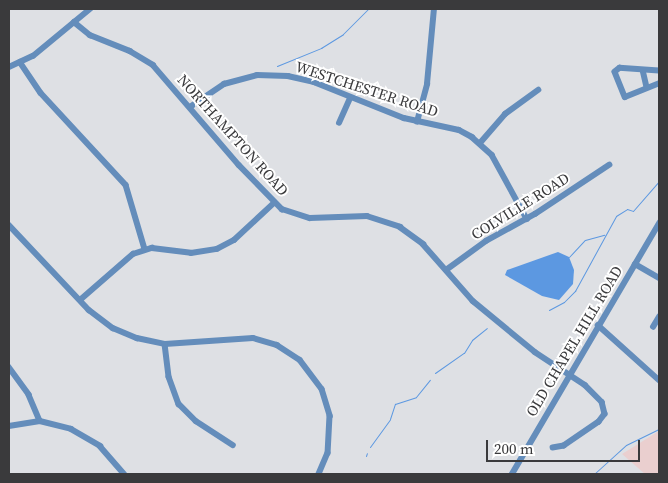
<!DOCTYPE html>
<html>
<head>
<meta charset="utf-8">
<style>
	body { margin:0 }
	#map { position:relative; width:668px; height:483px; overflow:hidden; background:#dee0e4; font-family:"Source Serif 4",serif }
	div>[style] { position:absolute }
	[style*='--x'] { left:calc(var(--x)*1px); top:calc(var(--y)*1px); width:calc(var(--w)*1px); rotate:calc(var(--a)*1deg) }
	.commercial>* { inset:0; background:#eacfcf }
	.water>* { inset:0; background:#5c98e1 }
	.stream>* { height:1px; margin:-0.5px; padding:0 0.5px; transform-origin:0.5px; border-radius:0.5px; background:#5c98e1 }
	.minor>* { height:5.5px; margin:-2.75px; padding:0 2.75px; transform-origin:2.75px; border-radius:2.75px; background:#648dbb }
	span { translate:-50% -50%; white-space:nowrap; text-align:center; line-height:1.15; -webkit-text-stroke:4px #fff; paint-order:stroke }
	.street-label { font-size:15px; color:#3a3a3c }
	.frame { position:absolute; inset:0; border:10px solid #3a3a3c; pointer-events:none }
	.scale { position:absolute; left:486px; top:440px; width:154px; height:22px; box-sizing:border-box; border:2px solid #3a3a3c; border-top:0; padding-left:6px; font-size:15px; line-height:18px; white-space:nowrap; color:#3a3a3c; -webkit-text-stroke:4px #fff; paint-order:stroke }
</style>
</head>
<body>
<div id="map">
	<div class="commercial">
		<i style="clip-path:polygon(659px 431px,659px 474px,645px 474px,622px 454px)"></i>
	</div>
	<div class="water">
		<i style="clip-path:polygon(558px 252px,569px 257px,574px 270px,573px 284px,559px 300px,542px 296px,505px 275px,507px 270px)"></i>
	</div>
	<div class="stream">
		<i style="--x:277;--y:66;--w:48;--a:-22.2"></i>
		<i style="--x:321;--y:48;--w:26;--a:-32"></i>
		<i style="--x:343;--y:34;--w:35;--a:-45"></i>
		<i style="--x:569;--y:257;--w:23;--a:-47"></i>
		<i style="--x:585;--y:240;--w:20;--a:-15"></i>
		<i style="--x:549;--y:310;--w:17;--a:-28"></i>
		<i style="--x:564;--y:302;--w:16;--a:-45"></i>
		<i style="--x:575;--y:291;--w:85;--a:-61.3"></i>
		<i style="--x:616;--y:216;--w:13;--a:-32"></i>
		<i style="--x:627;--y:209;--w:6;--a:18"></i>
		<i style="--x:633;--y:211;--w:40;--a:-49"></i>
		<i style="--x:435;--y:373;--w:35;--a:-35"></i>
		<i style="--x:464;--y:353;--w:15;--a:-58"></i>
		<i style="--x:472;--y:340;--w:19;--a:-39"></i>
		<i style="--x:370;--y:447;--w:34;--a:-54"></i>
		<i style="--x:390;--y:419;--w:16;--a:-72"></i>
		<i style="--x:395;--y:404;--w:22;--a:-18"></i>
		<i style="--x:416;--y:397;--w:22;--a:-51"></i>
		<i style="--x:366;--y:456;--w:3;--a:-72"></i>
		<i style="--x:594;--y:474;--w:43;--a:-42.2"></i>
		<i style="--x:626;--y:445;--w:37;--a:-26"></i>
	</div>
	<div class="minor">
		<i style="--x:74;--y:22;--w:21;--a:39"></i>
		<i style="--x:90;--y:35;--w:43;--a:21.8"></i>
		<i style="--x:130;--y:51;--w:27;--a:31"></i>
		<i style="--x:153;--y:65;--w:132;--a:49.3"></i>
		<i style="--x:239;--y:165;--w:62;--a:45.7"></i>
		<i style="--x:282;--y:209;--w:29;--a:18"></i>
		<i style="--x:310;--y:218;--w:57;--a:-2"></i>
		<i style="--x:367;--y:216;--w:35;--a:18"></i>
		<i style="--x:400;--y:227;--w:29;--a:36"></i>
		<i style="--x:423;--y:244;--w:76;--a:48.7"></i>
		<i style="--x:473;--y:301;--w:80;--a:39.4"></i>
		<i style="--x:535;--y:352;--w:60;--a:33.4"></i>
		<i style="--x:585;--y:385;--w:24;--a:45"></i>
		<i style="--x:602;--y:402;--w:12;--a:76"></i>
		<i style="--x:605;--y:414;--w:10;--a:127"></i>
		<i style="--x:599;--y:422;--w:42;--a:145.6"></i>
		<i style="--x:564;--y:446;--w:11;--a:170"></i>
		<i style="--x:20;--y:62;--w:37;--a:56"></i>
		<i style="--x:41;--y:93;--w:125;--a:47.3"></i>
		<i style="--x:126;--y:185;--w:67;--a:73.5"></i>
		<i style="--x:9;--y:67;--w:26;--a:-25"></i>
		<i style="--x:33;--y:56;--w:74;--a:-39.5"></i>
		<i style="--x:643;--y:70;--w:17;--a:77"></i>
		<i style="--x:659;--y:71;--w:39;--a:-176"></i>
		<i style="--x:620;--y:68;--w:6;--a:141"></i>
		<i style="--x:615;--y:72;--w:27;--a:68"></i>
		<i style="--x:625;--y:97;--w:37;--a:-22"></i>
		<i style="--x:190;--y:107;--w:41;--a:-34.1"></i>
		<i style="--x:224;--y:84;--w:34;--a:-15"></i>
		<i style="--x:257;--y:75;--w:31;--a:2"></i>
		<i style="--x:288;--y:76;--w:27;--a:13"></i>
		<i style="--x:314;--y:82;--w:97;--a:21.8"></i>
		<i style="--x:404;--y:118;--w:56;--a:12.3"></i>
		<i style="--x:459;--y:130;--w:15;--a:28"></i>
		<i style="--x:472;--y:137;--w:27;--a:42"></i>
		<i style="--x:492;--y:155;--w:73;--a:61.3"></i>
		<i style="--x:417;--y:122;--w:39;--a:-75"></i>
		<i style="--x:427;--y:84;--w:75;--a:-84.7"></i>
		<i style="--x:339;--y:123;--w:27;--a:-66"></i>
		<i style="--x:480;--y:143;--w:38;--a:-49"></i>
		<i style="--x:505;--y:114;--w:41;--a:-36"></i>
		<i style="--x:9;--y:225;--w:117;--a:46.7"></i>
		<i style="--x:89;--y:310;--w:30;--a:37"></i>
		<i style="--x:113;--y:328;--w:26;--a:23"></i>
		<i style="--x:137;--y:338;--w:29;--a:12"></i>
		<i style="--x:165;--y:344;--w:88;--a:-3.9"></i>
		<i style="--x:253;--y:338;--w:25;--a:16"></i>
		<i style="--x:277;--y:345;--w:27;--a:33"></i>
		<i style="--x:300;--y:360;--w:36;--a:53"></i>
		<i style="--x:322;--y:389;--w:28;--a:73"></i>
		<i style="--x:330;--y:416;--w:37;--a:93"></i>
		<i style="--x:328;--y:453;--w:23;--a:113"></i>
		<i style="--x:635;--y:264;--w:28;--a:30"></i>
		<i style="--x:446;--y:270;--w:49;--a:-35.9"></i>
		<i style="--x:486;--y:241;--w:56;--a:-28.9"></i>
		<i style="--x:535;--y:214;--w:89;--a:-33.5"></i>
		<i style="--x:80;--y:300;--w:70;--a:-41"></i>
		<i style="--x:133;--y:254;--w:20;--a:-18"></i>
		<i style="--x:152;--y:248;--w:39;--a:7"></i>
		<i style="--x:191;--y:253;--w:26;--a:-9"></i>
		<i style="--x:217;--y:249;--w:19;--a:-28"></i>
		<i style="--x:234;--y:240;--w:54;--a:-42.8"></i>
		<i style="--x:598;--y:325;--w:82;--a:42"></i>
		<i style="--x:653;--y:327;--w:12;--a:-59"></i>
		<i style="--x:165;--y:344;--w:33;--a:83"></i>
		<i style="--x:169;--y:377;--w:29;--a:70"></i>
		<i style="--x:179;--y:404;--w:24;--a:45"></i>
		<i style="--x:196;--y:421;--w:44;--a:33"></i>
		<i style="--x:9;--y:367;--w:34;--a:54"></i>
		<i style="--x:29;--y:395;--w:28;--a:67"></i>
		<i style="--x:9;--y:426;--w:31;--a:-9"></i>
		<i style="--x:40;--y:421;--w:32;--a:14"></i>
		<i style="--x:71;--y:429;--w:34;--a:30"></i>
		<i style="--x:100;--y:446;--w:37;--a:49"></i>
		<i style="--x:512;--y:474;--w:291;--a:-59.6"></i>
	</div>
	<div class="street-label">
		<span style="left:367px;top:89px;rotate:18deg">WESTCHESTER ROAD</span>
		<span style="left:233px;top:135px;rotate:48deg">NORTHAMPTON ROAD</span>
		<span style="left:520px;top:206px;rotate:-32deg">COLVILLE ROAD</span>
		<span style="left:574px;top:341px;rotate:-59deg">OLD CHAPEL HILL ROAD</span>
	</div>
	<div class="frame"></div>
	<div class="scale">200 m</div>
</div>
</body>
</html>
